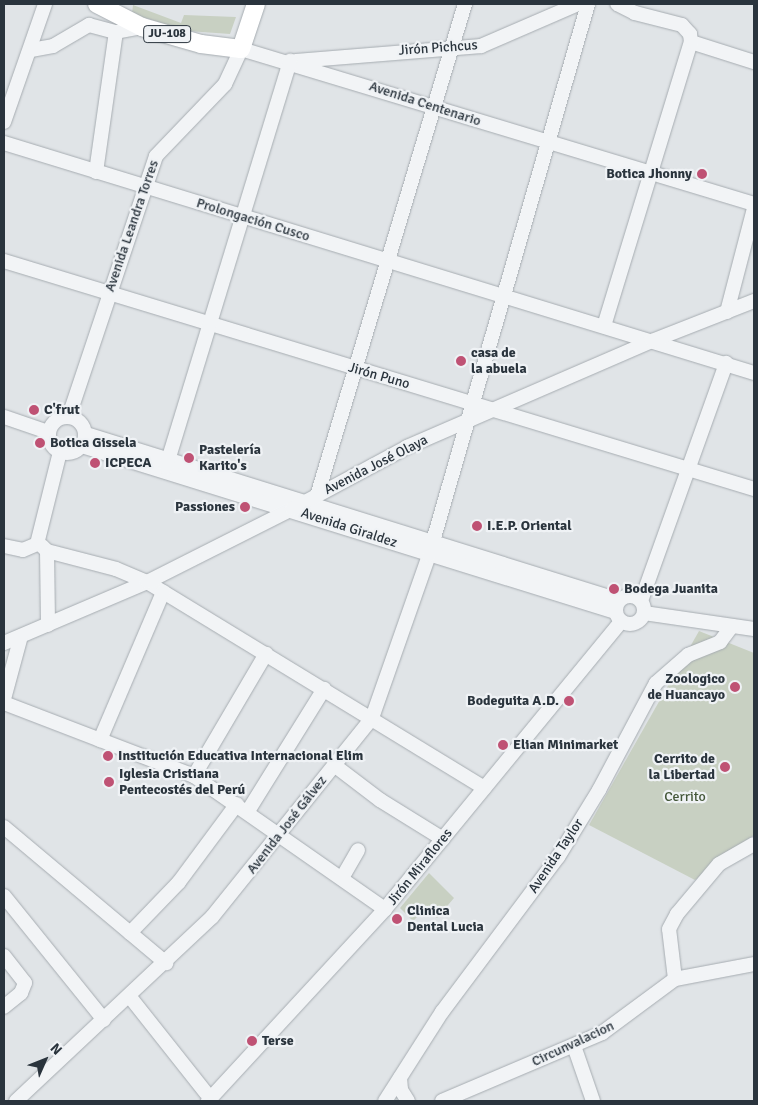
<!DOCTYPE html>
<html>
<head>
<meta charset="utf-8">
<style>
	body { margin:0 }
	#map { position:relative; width:758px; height:1105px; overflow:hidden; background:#e0e4e7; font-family:Signika,sans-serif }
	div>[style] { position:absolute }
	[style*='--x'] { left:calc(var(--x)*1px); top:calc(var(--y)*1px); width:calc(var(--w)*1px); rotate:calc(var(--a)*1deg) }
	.green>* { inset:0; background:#c8d0c2 }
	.roads { filter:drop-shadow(0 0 1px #a6acb1) drop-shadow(0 0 1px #a6acb1) }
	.minor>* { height:14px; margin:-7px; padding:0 7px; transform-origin:7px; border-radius:7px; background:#f2f4f6 }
	.minor>.ring { margin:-7px; padding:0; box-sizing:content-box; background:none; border:14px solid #f2f4f6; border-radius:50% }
	.major>* { height:18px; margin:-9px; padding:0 9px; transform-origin:9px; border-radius:9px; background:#fff }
	.dots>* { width:14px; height:14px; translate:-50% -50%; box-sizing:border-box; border:2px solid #eff2f5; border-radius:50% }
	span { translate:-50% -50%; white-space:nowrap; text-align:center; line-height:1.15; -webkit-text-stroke:4.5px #eff2f5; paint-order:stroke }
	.shield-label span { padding:1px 4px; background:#eff2f5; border:1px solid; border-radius:4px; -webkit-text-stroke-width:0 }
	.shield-label { font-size:12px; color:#2a343d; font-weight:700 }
	.street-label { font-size:14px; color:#2a343d }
	.poi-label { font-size:14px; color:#2a343d; font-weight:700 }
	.right { translate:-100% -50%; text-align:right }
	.left { translate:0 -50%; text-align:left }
	.park-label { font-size:14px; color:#445739 }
	.frame { position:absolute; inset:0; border:5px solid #2a343d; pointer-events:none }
	.north { position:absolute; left:20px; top:1035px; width:50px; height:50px; -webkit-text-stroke:4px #eff2f5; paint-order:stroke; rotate:46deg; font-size:14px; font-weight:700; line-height:20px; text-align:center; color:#2a343d }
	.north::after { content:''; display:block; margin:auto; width:18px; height:22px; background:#2a343d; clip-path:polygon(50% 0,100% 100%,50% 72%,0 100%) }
</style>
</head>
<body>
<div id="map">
	<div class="green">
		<i style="clip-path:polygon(133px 5px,181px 23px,184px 15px,236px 17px,230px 34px,188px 31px,132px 14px)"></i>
		<i style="clip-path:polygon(699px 631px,754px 653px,754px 835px,695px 880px,589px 825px)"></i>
		<i style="clip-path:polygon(429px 873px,454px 898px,437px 918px,426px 908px,413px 921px,400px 908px)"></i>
	</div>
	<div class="roads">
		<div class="minor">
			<i style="--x:691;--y:42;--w:66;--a:17.6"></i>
			<i style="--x:31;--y:50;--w:22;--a:-10"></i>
			<i style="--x:53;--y:46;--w:42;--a:-30.3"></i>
			<i style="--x:89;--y:25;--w:28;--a:15"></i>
			<i style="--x:116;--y:32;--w:26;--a:-11"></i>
			<i style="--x:296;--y:61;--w:186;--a:-4.6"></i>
			<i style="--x:481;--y:46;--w:106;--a:-23.4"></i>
			<i style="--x:4;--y:122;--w:125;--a:-70.8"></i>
			<i style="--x:4;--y:143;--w:784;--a:17.05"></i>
			<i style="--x:96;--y:172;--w:141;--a:-81.9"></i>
			<i style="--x:4;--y:261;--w:784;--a:16.91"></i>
			<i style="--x:727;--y:312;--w:107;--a:-75.4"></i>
			<i style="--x:604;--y:326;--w:297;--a:-73"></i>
			<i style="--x:691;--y:42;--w:8;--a:-97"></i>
			<i style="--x:690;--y:34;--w:12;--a:-132"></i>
			<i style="--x:682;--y:25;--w:49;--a:-165.7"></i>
			<i style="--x:635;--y:13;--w:20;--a:-153"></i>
			<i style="--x:69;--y:416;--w:274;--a:-71.5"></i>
			<i style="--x:156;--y:156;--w:100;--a:-46.2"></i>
			<i style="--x:225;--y:84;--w:38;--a:-65"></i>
			<i style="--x:241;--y:49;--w:536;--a:16.81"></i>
			<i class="ring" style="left:49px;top:417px;width:22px;height:22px"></i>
			<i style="--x:4;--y:417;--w:46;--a:18.8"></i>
			<i style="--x:86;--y:434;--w:558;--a:17.3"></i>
			<i style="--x:82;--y:446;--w:558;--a:17.3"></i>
			<i style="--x:166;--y:467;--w:425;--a:-73"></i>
			<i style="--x:317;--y:496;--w:514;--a:-73.26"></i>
			<i style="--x:37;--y:544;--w:95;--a:-76"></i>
			<i style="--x:4;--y:546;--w:19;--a:12"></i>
			<i style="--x:23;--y:550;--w:15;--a:-23"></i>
			<i style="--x:42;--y:546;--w:7;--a:45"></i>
			<i style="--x:47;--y:551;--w:74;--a:89.2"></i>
			<i style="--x:47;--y:551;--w:71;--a:14.6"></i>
			<i style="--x:116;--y:569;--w:34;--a:23"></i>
			<i style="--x:147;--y:582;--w:395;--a:31.4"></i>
			<i class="ring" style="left:616px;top:596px;width:14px;height:14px"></i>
			<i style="--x:641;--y:601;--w:253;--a:-70.3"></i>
			<i style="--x:644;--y:613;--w:111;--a:8.3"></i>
			<i style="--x:4;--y:643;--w:155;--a:-23.1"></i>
			<i style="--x:147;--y:582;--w:162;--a:-26.7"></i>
			<i style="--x:292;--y:509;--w:131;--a:-28.3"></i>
			<i style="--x:407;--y:447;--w:267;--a:-23.4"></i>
			<i style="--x:652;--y:341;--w:110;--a:-21.4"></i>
			<i style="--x:4;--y:699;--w:65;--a:-74.9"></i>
			<i style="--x:4;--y:703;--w:204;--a:21"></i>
			<i style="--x:194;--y:776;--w:233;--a:34.9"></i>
			<i style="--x:100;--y:740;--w:161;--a:-66.9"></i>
			<i style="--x:334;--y:765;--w:58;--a:37.3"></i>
			<i style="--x:380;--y:800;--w:74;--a:31.8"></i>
			<i style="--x:194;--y:776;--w:142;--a:-59.5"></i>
			<i style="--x:248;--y:811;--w:144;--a:-58.1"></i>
			<i style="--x:4;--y:827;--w:212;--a:40"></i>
			<i style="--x:342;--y:878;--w:32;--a:-60"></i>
			<i style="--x:4;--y:896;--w:159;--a:51.1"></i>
			<i style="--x:130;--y:933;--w:71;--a:-46.1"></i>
			<i style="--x:179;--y:882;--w:97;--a:-53.4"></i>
			<i style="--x:4;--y:956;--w:34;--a:52"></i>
			<i style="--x:25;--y:983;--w:11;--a:112"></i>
			<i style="--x:21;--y:993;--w:22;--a:141"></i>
			<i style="--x:675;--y:979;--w:50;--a:-96.8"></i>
			<i style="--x:669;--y:929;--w:17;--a:-62"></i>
			<i style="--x:677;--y:914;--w:65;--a:-50"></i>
			<i style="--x:719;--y:864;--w:40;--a:-29.7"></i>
			<i style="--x:130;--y:997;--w:122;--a:51.6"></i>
			<i style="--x:574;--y:1046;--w:58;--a:70.9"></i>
			<i style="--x:400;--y:1078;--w:12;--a:85"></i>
			<i style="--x:401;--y:1090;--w:13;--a:58"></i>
			<i style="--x:16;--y:1101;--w:269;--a:-43.2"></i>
			<i style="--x:212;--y:917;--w:255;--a:-51.2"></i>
			<i style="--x:372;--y:718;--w:173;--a:-70.7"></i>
			<i style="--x:429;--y:555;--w:573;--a:-73.9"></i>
			<i style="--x:208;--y:1101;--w:261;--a:-47.3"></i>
			<i style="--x:385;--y:909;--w:372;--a:-50.6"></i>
			<i style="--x:385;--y:1101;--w:106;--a:-57.4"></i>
			<i style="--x:442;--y:1012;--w:194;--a:-53.2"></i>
			<i style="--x:558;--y:857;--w:79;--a:-58.5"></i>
			<i style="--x:599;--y:790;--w:121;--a:-62"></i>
			<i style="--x:656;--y:683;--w:43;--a:-41.2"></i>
			<i style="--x:688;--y:655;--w:35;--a:-22"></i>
			<i style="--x:720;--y:642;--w:20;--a:-53"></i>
			<i style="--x:442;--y:1101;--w:174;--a:-23"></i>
			<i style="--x:602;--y:1033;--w:91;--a:-36.5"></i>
			<i style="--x:675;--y:979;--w:80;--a:-10.8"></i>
		</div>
		<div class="major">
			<i style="--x:97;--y:4;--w:51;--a:27.1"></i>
			<i style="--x:142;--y:27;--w:61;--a:16.1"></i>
			<i style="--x:201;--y:44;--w:40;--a:7.1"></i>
			<i style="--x:241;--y:49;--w:47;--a:-71.6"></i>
		</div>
	</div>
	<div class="dots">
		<i style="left:702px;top:174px;background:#bf5274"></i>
		<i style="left:461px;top:361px;background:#bf5274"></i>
		<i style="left:34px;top:410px;background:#bf5274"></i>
		<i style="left:40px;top:443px;background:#bf5274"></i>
		<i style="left:189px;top:458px;background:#bf5274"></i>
		<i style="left:95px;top:463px;background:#bf5274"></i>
		<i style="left:245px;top:507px;background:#bf5274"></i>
		<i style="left:477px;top:526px;background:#bf5274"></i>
		<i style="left:614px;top:589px;background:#bf5274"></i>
		<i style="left:735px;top:687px;background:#bf5274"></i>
		<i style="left:569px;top:701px;background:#bf5274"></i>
		<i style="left:503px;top:745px;background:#bf5274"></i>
		<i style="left:108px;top:756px;background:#bf5274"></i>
		<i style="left:725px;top:767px;background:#bf5274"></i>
		<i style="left:109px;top:782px;background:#bf5274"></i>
		<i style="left:397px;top:919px;background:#bf5274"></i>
		<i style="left:252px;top:1041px;background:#bf5274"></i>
	</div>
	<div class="shield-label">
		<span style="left:167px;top:34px">JU-108</span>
	</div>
	<div class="street-label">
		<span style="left:438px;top:48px;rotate:-4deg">Jirón Pichcus</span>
		<span style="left:425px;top:104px;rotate:18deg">Avenida Centenario</span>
		<span style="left:253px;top:220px;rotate:17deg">Prolongación Cusco</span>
		<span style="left:132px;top:226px;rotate:-71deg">Avenida Leandra Torres</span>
		<span style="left:379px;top:376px;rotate:16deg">Jirón Puno</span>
		<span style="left:376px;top:465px;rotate:-27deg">Avenida José Olaya</span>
		<span style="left:349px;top:528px;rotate:18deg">Avenida Giraldez</span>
		<span style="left:287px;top:825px;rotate:-52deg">Avenida José Gálvez</span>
		<span style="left:556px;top:856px;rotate:-56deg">Avenida Taylor</span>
		<span style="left:420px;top:867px;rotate:-51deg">Jirón Miraflores</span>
		<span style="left:573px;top:1044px;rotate:-25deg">Circunvalacion</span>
	</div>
	<div class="poi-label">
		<span class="right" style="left:692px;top:174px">Botica Jhonny</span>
		<span class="left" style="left:471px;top:361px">casa de<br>la abuela</span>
		<span class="left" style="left:44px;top:410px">C'frut</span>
		<span class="left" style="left:50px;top:443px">Botica Gissela</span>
		<span class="left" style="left:199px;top:458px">Pastelería<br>Karito's</span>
		<span class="left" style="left:105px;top:463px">ICPECA</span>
		<span class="right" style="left:235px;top:507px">Passiones</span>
		<span class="left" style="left:487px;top:526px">I.E.P. Oriental</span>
		<span class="left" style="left:624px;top:589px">Bodega Juanita</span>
		<span class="right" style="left:725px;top:687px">Zoologico<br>de Huancayo</span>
		<span class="right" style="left:559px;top:701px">Bodeguita A.D.</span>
		<span class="left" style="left:513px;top:745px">Elian Minimarket</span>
		<span class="left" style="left:118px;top:756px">Institución Educativa Internacional Elim</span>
		<span class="right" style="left:715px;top:767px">Cerrito de<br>la Libertad</span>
		<span class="left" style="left:119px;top:782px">Iglesia Cristiana<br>Pentecostés del Perú</span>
		<span class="left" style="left:407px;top:919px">Clinica<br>Dental Lucia</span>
		<span class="left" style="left:262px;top:1041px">Terse</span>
	</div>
	<div class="park-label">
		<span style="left:685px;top:797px">Cerrito</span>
	</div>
	<div class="frame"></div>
	<div class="north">N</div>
</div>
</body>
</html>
